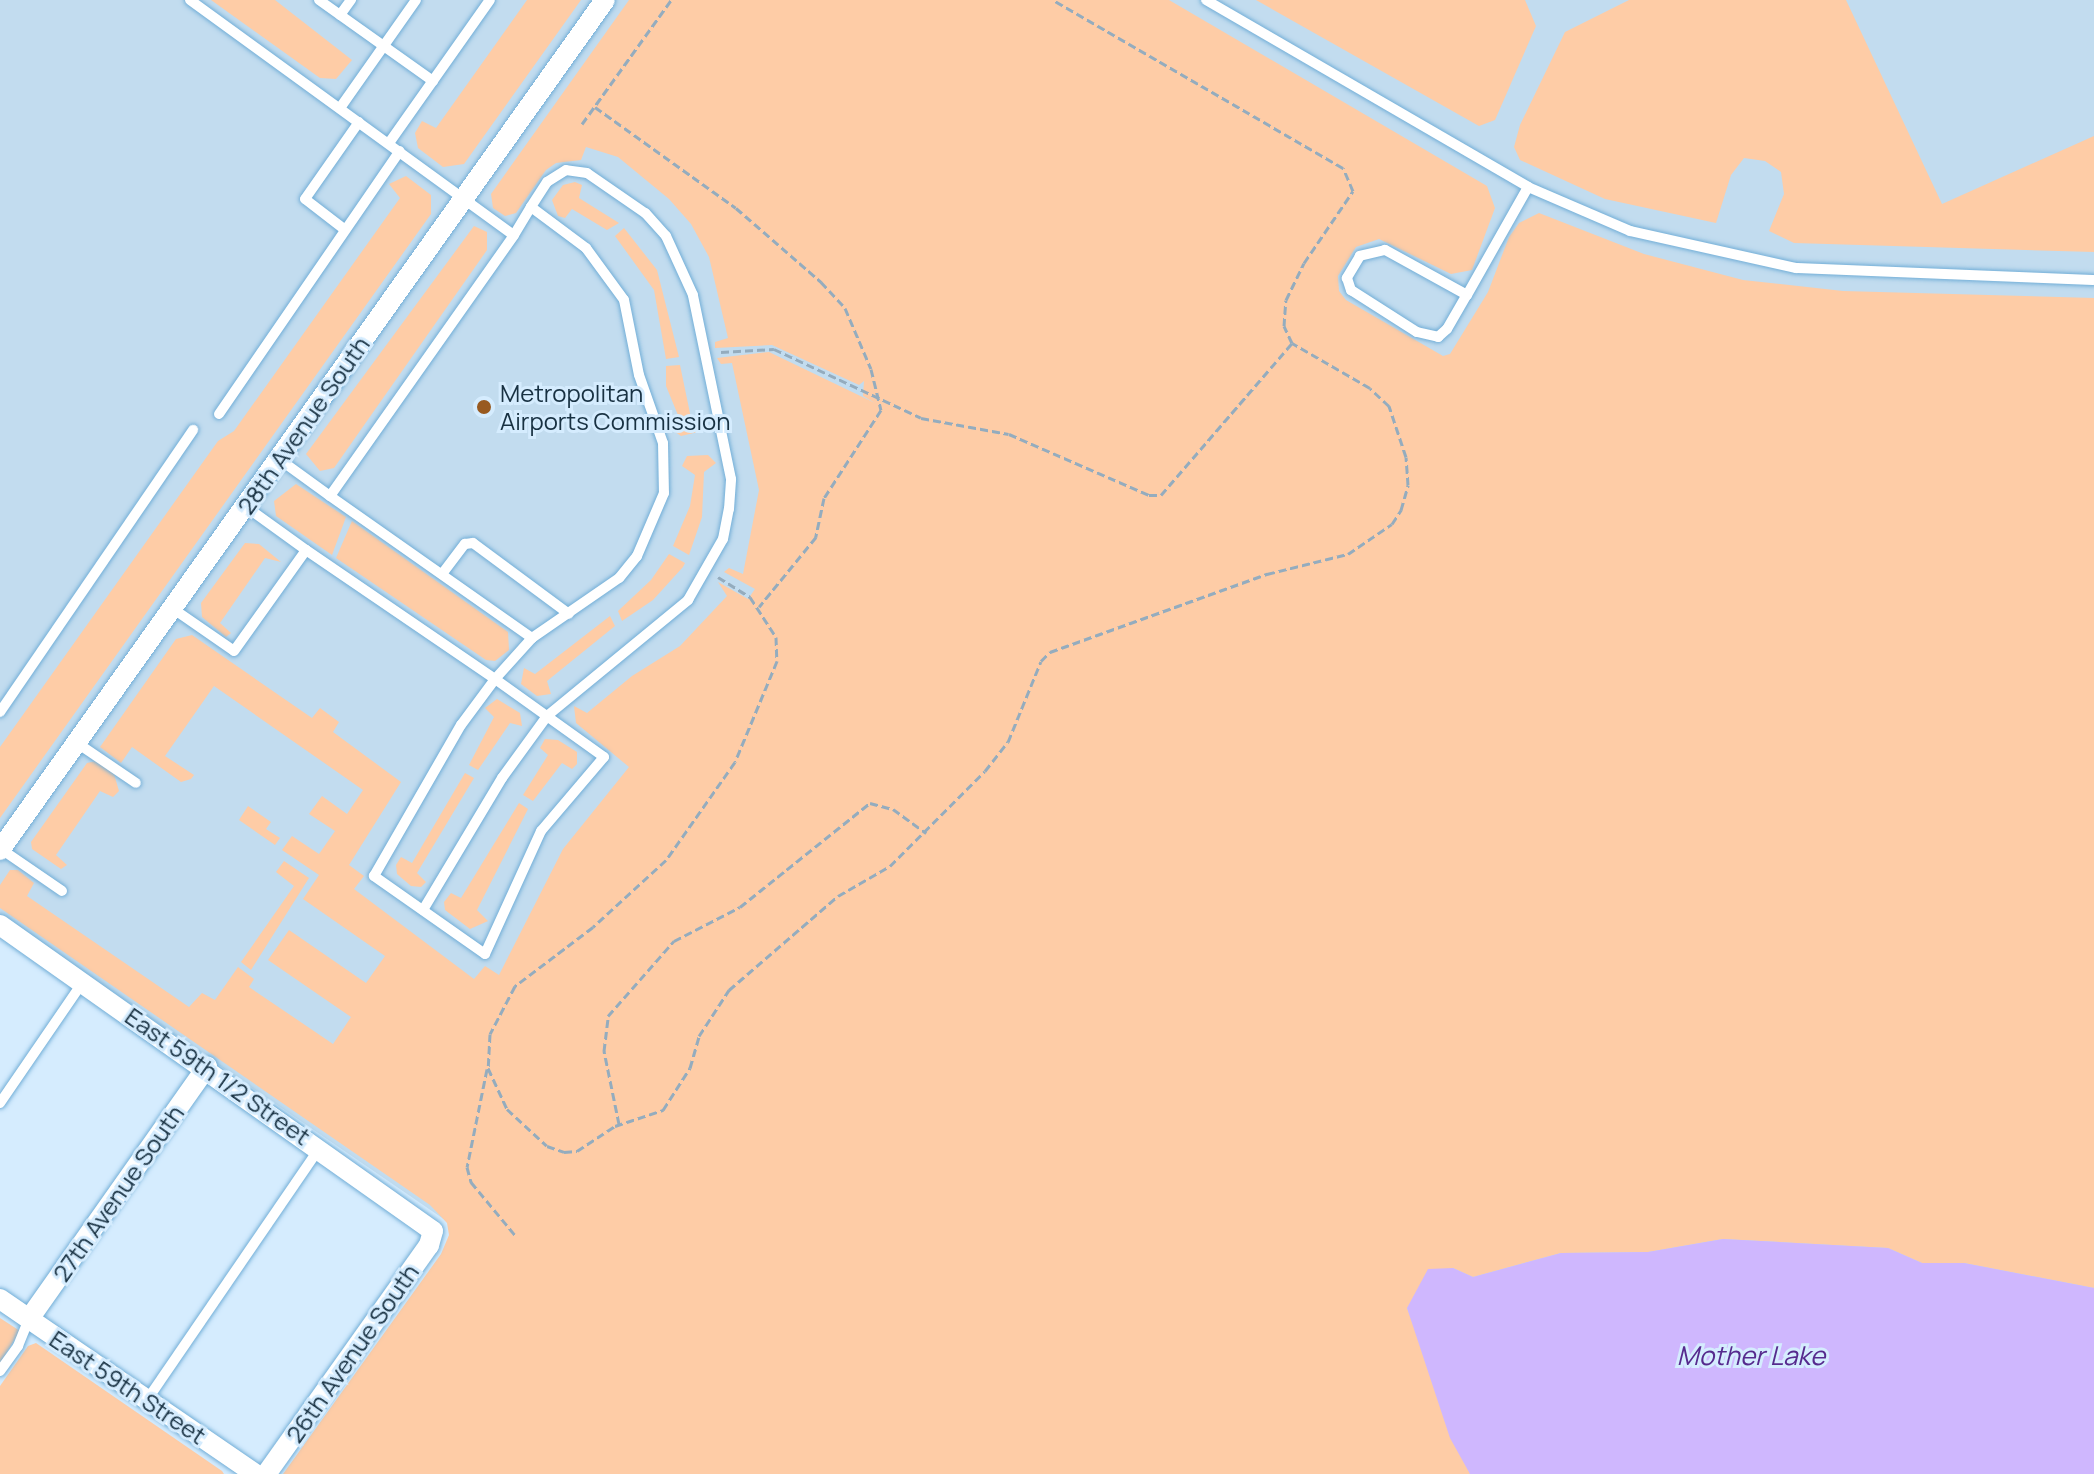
<!DOCTYPE html>
<html>
<head>
<meta charset="utf-8">
<style>
	body { margin:0 }
	#map { position:relative; width:2094px; height:1474px; overflow:hidden; background:#d5ecfe; font-family:Manrope,sans-serif }
	div>[style] { position:absolute }
	[style*='--x'] { left:calc(var(--x)*1px); top:calc(var(--y)*1px); width:calc(var(--w)*1px); rotate:calc(var(--a)*1deg) }
	.built>* { inset:0; background:#c2dcef }
	.green>* { inset:0; background:#fecca6 }
	.water>* { inset:0; background:#cfb7fe }
	.path>* { height:3px; margin-top:-1.5px; transform-origin:0; background:repeating-linear-gradient(90deg,#94acbe 0 8px,transparent 0 12px) }
	.roads { filter:drop-shadow(0 0 2px #72aed7) drop-shadow(0 0 2px #72aed7) }
	.service>* { height:10px; margin:-5px; padding:0 5px; transform-origin:5px; border-radius:5px; background:#fff }
	.minor>* { height:20px; margin:-10px; padding:0 10px; transform-origin:10px; border-radius:10px; background:#fff }
	.dots>* { width:22px; height:22px; translate:-50% -50%; box-sizing:border-box; border:4px solid #d5ecfe; border-radius:50% }
	span { translate:-50% -50%; white-space:nowrap; text-align:center; line-height:1.15; -webkit-text-stroke:6px #d5ecfe; paint-order:stroke }
	.poi-label { font-size:24px; color:#183142 }
	.left { translate:0 -50%; text-align:left }
	.street-label { font-size:24px; color:#183142 }
	.water-label { font-size:26px; color:#562a8e; font-style:italic }
</style>
</head>
<body>
<div id="map">
	<div class="built">
		<i style="clip-path:polygon(0 0,2094px 0,2094px 1474px,297px 1474px,464px 1233px,0 915px)"></i>
	</div>
	<div class="green">
		<i style="clip-path:polygon(211px 0,275px 0,352px 60px,336px 79px,320px 78px)"></i>
		<i style="clip-path:polygon(527px 0,581px 0,464px 164px,443px 167px,418px 148px,415px 133px,422px 121px,436px 128px)"></i>
		<i style="clip-path:polygon(629px 0,1169px 0,1487px 186px,1495px 208px,1472px 270px,1451px 274px,1379px 239px,1356px 247px,1338px 276px,1339px 291px,1346px 300px,1443px 356px,1450px 354px,1488px 292px,1509px 237px,1519px 223px,1539px 213px,1644px 254px,1743px 280px,1843px 291px,2094px 298px,2094px 1288px,1964px 1263px,1922px 1263px,1888px 1248px,1723px 1239px,1648px 1252px,1561px 1253px,1473px 1277px,1453px 1268px,1407px 1308px,1470px 1474px,283px 1474px,441px 1254px,449px 1235px,447px 1223px,430px 1205px,0 908px,0 885px,10px 870px,18px 870px,34px 883px,27px 896px,189px 1007px,202px 993px,215px 1000px,238px 967px,254px 979px,249px 987px,333px 1044px,351px 1017px,268px 960px,289px 930px,366px 983px,385px 956px,303px 899px,319px 875px,282px 850px,292px 836px,319px 854px,335px 831px,309px 814px,322px 796px,347px 814px,363px 790px,214px 686px,165px 756px,194px 775px,191px 779px,181px 782px,132px 747px,121px 763px,100px 747px,176px 639px,192px 635px,312px 718px,320px 708px,339px 722px,333px 732px,401px 782px,349px 865px,364px 876px,354px 889px,474px 979px,485px 966px,499px 975px,563px 849px,629px 767px,576px 723px,574px 706px,587px 713px,632px 676px,680px 646px,727px 596px,718px 582px,748px 599px,755px 589px,724px 572px,729px 568px,743px 574px,759px 490px,732px 363px,721px 364px,717px 358px,769px 352px,875px 403px,863px 396px,864px 381px,859px 385px,772px 345px,715px 348px,715px 342px,728px 338px,709px 257px,691px 224px,669px 199px,618px 157px,586px 147px,581px 160px,556px 163px,546px 170px,516px 213px,505px 216px,493px 208px,491px 194px)"></i>
		<i style="clip-path:polygon(1256px 0,1525px 0,1536px 26px,1495px 120px,1479px 126px)"></i>
		<i style="clip-path:polygon(1629px 0,1846px 0,1942px 204px,2094px 136px,2094px 252px,1794px 243px,1769px 231px,1784px 194px,1781px 172px,1765px 161px,1744px 158px,1731px 175px,1716px 223px,1605px 199px,1520px 160px,1514px 147px,1520px 125px,1565px 32px)"></i>
		<i style="clip-path:polygon(406px 176px,431px 195px,431px 214px,0 818px,0 747px,218px 441px,234px 431px,400px 198px,389px 184px)"></i>
		<i style="clip-path:polygon(575px 182px,582px 185px,579px 198px,619px 223px,607px 230px,572px 209px,565px 218px,558px 216px,552px 200px,563px 185px)"></i>
		<i style="clip-path:polygon(474px 226px,487px 232px,487px 250px,334px 468px,320px 471px,306px 454px)"></i>
		<i style="clip-path:polygon(624px 228px,657px 270px,679px 357px,666px 359px,654px 290px,615px 236px)"></i>
		<i style="clip-path:polygon(680px 365px,691px 418px,705px 422px,698px 432px,681px 436px,671px 429px,680px 420px,666px 386px,666px 366px)"></i>
		<i style="clip-path:polygon(708px 455px,716px 463px,704px 472px,702px 517px,689px 555px,673px 546px,690px 506px,695px 475px,682px 466px,687px 456px)"></i>
		<i style="clip-path:polygon(296px 484px,346px 517px,332px 555px,276px 516px,274px 501px)"></i>
		<i style="clip-path:polygon(352px 521px,508px 632px,509px 650px,495px 661px,486px 660px,336px 558px)"></i>
		<i style="clip-path:polygon(245px 543px,259px 544px,281px 562px,265px 558px,220px 623px,231px 633px,226px 637px,202px 617px,201px 603px)"></i>
		<i style="clip-path:polygon(669px 554px,685px 563px,683px 567px,653px 600px,622px 621px,618px 611px,651px 580px)"></i>
		<i style="clip-path:polygon(610px 616px,615px 626px,547px 681px,551px 694px,537px 696px,521px 684px,524px 668px,535px 674px)"></i>
		<i style="clip-path:polygon(497px 699px,520px 713px,522px 726px,510px 723px,478px 770px,469px 765px,494px 717px,485px 708px)"></i>
		<i style="clip-path:polygon(545px 739px,558px 740px,577px 752px,577px 764px,572px 769px,562px 763px,533px 801px,523px 795px,548px 755px,540px 748px)"></i>
		<i style="clip-path:polygon(96px 761px,114px 774px,119px 791px,113px 797px,100px 791px,56px 855px,67px 865px,61px 869px,32px 849px,31px 842px,87px 763px)"></i>
		<i style="clip-path:polygon(465px 773px,474px 778px,417px 873px,426px 882px,421px 887px,411px 886px,397px 874px,396px 865px,401px 857px,412px 863px)"></i>
		<i style="clip-path:polygon(519px 803px,528px 809px,477px 910px,488px 921px,470px 929px,445px 910px,444px 902px,451px 893px,461px 898px)"></i>
		<i style="clip-path:polygon(248px 806px,271px 822px,266px 829px,280px 838px,275px 845px,239px 820px)"></i>
		<i style="clip-path:polygon(284px 861px,309px 878px,251px 970px,241px 962px,294px 886px,276px 872px)"></i>
		<i style="clip-path:polygon(0 1318px,20px 1331px,0 1363px)"></i>
		<i style="clip-path:polygon(36px 1343px,222px 1471px,224px 1474px,0 1474px,0 1386px,28px 1346px)"></i>
	</div>
	<div class="water">
		<i style="clip-path:polygon(1723px 1239px,1888px 1248px,1922px 1263px,1964px 1263px,2094px 1288px,2094px 1474px,1470px 1474px,1450px 1438px,1407px 1308px,1428px 1269px,1453px 1268px,1473px 1277px,1561px 1253px,1648px 1252px)"></i>
	</div>
	<div class="path">
		<i style="--x:595;--y:107;--w:173;--a:35.6"></i>
		<i style="--x:736;--y:208;--w:113;--a:41"></i>
		<i style="--x:821;--y:282;--w:35;--a:47"></i>
		<i style="--x:845;--y:308;--w:66;--a:66.9"></i>
		<i style="--x:871;--y:369;--w:42;--a:76.3"></i>
		<i style="--x:881;--y:410;--w:105;--a:122.9"></i>
		<i style="--x:824;--y:498;--w:40;--a:102"></i>
		<i style="--x:816;--y:537;--w:90;--a:129.2"></i>
		<i style="--x:582;--y:124;--w:153;--a:-54.3"></i>
		<i style="--x:721;--y:352;--w:53;--a:-3.2"></i>
		<i style="--x:774;--y:349;--w:162;--a:25.1"></i>
		<i style="--x:921;--y:418;--w:89;--a:10.3"></i>
		<i style="--x:1009;--y:434;--w:153;--a:23.5"></i>
		<i style="--x:1149;--y:495;--w:12;--a:0"></i>
		<i style="--x:1161;--y:495;--w:201;--a:-49.2"></i>
		<i style="--x:718;--y:577;--w:38;--a:32"></i>
		<i style="--x:750;--y:597;--w:48;--a:57"></i>
		<i style="--x:776;--y:637;--w:24;--a:88"></i>
		<i style="--x:777;--y:661;--w:109;--a:112.6"></i>
		<i style="--x:735;--y:762;--w:120;--a:125.1"></i>
		<i style="--x:666;--y:860;--w:99;--a:137.5"></i>
		<i style="--x:593;--y:927;--w:98;--a:142.9"></i>
		<i style="--x:515;--y:986;--w:54;--a:117.5"></i>
		<i style="--x:490;--y:1034;--w:34;--a:93"></i>
		<i style="--x:488;--y:1068;--w:45;--a:65.1"></i>
		<i style="--x:507;--y:1109;--w:54;--a:42.8"></i>
		<i style="--x:547;--y:1146;--w:18;--a:19"></i>
		<i style="--x:564;--y:1152;--w:13;--a:-4"></i>
		<i style="--x:577;--y:1151;--w:45;--a:-33.3"></i>
		<i style="--x:615;--y:1126;--w:51;--a:-18.4"></i>
		<i style="--x:663;--y:1110;--w:50;--a:-57.3"></i>
		<i style="--x:690;--y:1068;--w:33;--a:-74"></i>
		<i style="--x:699;--y:1036;--w:55;--a:-56.9"></i>
		<i style="--x:729;--y:990;--w:144;--a:-40.8"></i>
		<i style="--x:838;--y:896;--w:60;--a:-30"></i>
		<i style="--x:890;--y:866;--w:134;--a:-45"></i>
		<i style="--x:985;--y:771;--w:37;--a:-52"></i>
		<i style="--x:1008;--y:742;--w:87;--a:-67.8"></i>
		<i style="--x:1041;--y:661;--w:13;--a:-45"></i>
		<i style="--x:1050;--y:652;--w:231;--a:-19.8"></i>
		<i style="--x:1267;--y:574;--w:83;--a:-13.9"></i>
		<i style="--x:1348;--y:554;--w:53;--a:-34.3"></i>
		<i style="--x:1392;--y:524;--w:17;--a:-57"></i>
		<i style="--x:1401;--y:510;--w:26;--a:-74"></i>
		<i style="--x:1408;--y:485;--w:28;--a:-94"></i>
		<i style="--x:1406;--y:457;--w:54;--a:-108.4"></i>
		<i style="--x:1389;--y:406;--w:26;--a:-137"></i>
		<i style="--x:1370;--y:388;--w:90;--a:-150"></i>
		<i style="--x:1292;--y:343;--w:19;--a:-115"></i>
		<i style="--x:1284;--y:326;--w:26;--a:-86"></i>
		<i style="--x:1286;--y:300;--w:41;--a:-64.1"></i>
		<i style="--x:1304;--y:263;--w:87;--a:-55.8"></i>
		<i style="--x:1353;--y:191;--w:25;--a:-113"></i>
		<i style="--x:1343;--y:168;--w:335;--a:-149.9"></i>
		<i style="--x:487;--y:1069;--w:100;--a:101.5"></i>
		<i style="--x:467;--y:1167;--w:16;--a:75"></i>
		<i style="--x:471;--y:1182;--w:69;--a:50.3"></i>
		<i style="--x:619;--y:1124;--w:75;--a:-101.6"></i>
		<i style="--x:604;--y:1051;--w:35;--a:-83"></i>
		<i style="--x:608;--y:1016;--w:100;--a:-48.7"></i>
		<i style="--x:674;--y:941;--w:74;--a:-27.3"></i>
		<i style="--x:740;--y:907;--w:166;--a:-38.7"></i>
		<i style="--x:870;--y:803;--w:24;--a:15"></i>
		<i style="--x:893;--y:809;--w:41;--a:36"></i>
	</div>
	<div class="roads">
		<div class="service">
			<i style="--x:190;--y:0;--w:400;--a:36"></i>
			<i style="--x:514;--y:235;--w:33;--a:-59"></i>
			<i style="--x:531;--y:207;--w:69;--a:36.7"></i>
			<i style="--x:586;--y:248;--w:64;--a:53.8"></i>
			<i style="--x:624;--y:300;--w:76;--a:78.7"></i>
			<i style="--x:639;--y:375;--w:72;--a:70.6"></i>
			<i style="--x:663;--y:443;--w:50;--a:88.9"></i>
			<i style="--x:664;--y:493;--w:69;--a:113.2"></i>
			<i style="--x:637;--y:556;--w:28;--a:129"></i>
			<i style="--x:619;--y:578;--w:106;--a:145.4"></i>
			<i style="--x:532;--y:638;--w:247;--a:-144.9"></i>
			<i style="--x:330;--y:496;--w:319;--a:-54.8"></i>
			<i style="--x:319;--y:0;--w:140;--a:35.4"></i>
			<i style="--x:1206;--y:0;--w:372;--a:30.1"></i>
			<i style="--x:1528;--y:187;--w:111;--a:23.3"></i>
			<i style="--x:1630;--y:231;--w:170;--a:12.6"></i>
			<i style="--x:1796;--y:268;--w:298;--a:2.3"></i>
			<i style="--x:340;--y:15;--w:19;--a:-54"></i>
			<i style="--x:340;--y:108;--w:132;--a:-54.9"></i>
			<i style="--x:389;--y:143;--w:175;--a:-54.8"></i>
			<i style="--x:344;--y:229;--w:49;--a:-142.4"></i>
			<i style="--x:305;--y:199;--w:94;--a:-55"></i>
			<i style="--x:1467;--y:295;--w:94;--a:-151.2"></i>
			<i style="--x:1385;--y:250;--w:26;--a:167"></i>
			<i style="--x:1360;--y:256;--w:26;--a:121"></i>
			<i style="--x:1347;--y:278;--w:13;--a:72"></i>
			<i style="--x:1351;--y:290;--w:78;--a:32.5"></i>
			<i style="--x:1417;--y:332;--w:22;--a:13"></i>
			<i style="--x:1438;--y:337;--w:12;--a:-42"></i>
			<i style="--x:1447;--y:329;--w:39;--a:-60"></i>
			<i style="--x:1467;--y:295;--w:124;--a:-60.5"></i>
			<i style="--x:219;--y:414;--w:319;--a:-55.5"></i>
			<i style="--x:279;--y:459;--w:63;--a:36"></i>
			<i style="--x:245;--y:506;--w:75;--a:35.8"></i>
			<i style="--x:442;--y:574;--w:38;--a:-53"></i>
			<i style="--x:465;--y:544;--w:8;--a:-7"></i>
			<i style="--x:473;--y:543;--w:119;--a:36.5"></i>
			<i style="--x:172;--y:608;--w:75;--a:34.7"></i>
			<i style="--x:234;--y:651;--w:124;--a:-54.5"></i>
			<i style="--x:306;--y:550;--w:229;--a:34.3"></i>
			<i style="--x:495;--y:679;--w:134;--a:35.6"></i>
			<i style="--x:604;--y:757;--w:97;--a:130.4"></i>
			<i style="--x:541;--y:831;--w:135;--a:114.5"></i>
			<i style="--x:485;--y:954;--w:136;--a:-144.9"></i>
			<i style="--x:374;--y:876;--w:174;--a:-60.1"></i>
			<i style="--x:461;--y:725;--w:57;--a:-53.5"></i>
			<i style="--x:495;--y:679;--w:55;--a:-47.9"></i>
			<i style="--x:0;--y:712;--w:342;--a:-55.6"></i>
			<i style="--x:77;--y:743;--w:71;--a:34.1"></i>
			<i style="--x:1;--y:849;--w:74;--a:34.5"></i>
			<i style="--x:423;--y:910;--w:154;--a:-59.1"></i>
			<i style="--x:502;--y:778;--w:77;--a:-54"></i>
			<i style="--x:547;--y:716;--w:183;--a:-39.4"></i>
			<i style="--x:688;--y:600;--w:70;--a:-60.2"></i>
			<i style="--x:723;--y:539;--w:31;--a:-79"></i>
			<i style="--x:729;--y:509;--w:30;--a:-86"></i>
			<i style="--x:731;--y:479;--w:188;--a:-101.7"></i>
			<i style="--x:693;--y:295;--w:65;--a:-114.6"></i>
			<i style="--x:666;--y:236;--w:31;--a:-132"></i>
			<i style="--x:645;--y:213;--w:70;--a:-145.4"></i>
			<i style="--x:587;--y:173;--w:21;--a:-172"></i>
			<i style="--x:566;--y:170;--w:22;--a:148"></i>
			<i style="--x:547;--y:182;--w:30;--a:123"></i>
			<i style="--x:0;--y:1103;--w:147;--a:-55.6"></i>
			<i style="--x:0;--y:1371;--w:31;--a:-54"></i>
			<i style="--x:18;--y:1346;--w:29;--a:-68"></i>
			<i style="--x:147;--y:1400;--w:304;--a:-55.6"></i>
		</div>
		<div class="minor">
			<i style="--x:0;--y:850;--w:1043;--a:-54.56"></i>
			<i style="--x:0;--y:925;--w:530;--a:35.25"></i>
			<i style="--x:433;--y:1231;--w:15;--a:106"></i>
			<i style="--x:429;--y:1245;--w:281;--a:125.4"></i>
			<i style="--x:0;--y:1299;--w:310;--a:34.4"></i>
			<i style="--x:29;--y:1319;--w:309;--a:-54.8"></i>
		</div>
	</div>
	<div class="dots">
		<i style="left:484px;top:407px;background:#985a20"></i>
	</div>
	<div class="poi-label">
		<span class="left" style="left:500px;top:407px">Metropolitan<br>Airports Commission</span>
	</div>
	<div class="street-label">
		<span style="left:303px;top:425px;rotate:-55deg">28th Avenue South</span>
		<span style="left:218px;top:1076px;rotate:35deg">East 59th 1/2 Street</span>
		<span style="left:118px;top:1193px;rotate:-55deg">27th Avenue South</span>
		<span style="left:352px;top:1353px;rotate:-55deg">26th Avenue South</span>
		<span style="left:128px;top:1387px;rotate:34deg">East 59th Street</span>
	</div>
	<div class="water-label">
		<span style="left:1751px;top:1356px">Mother Lake</span>
	</div>
</div>
</body>
</html>
